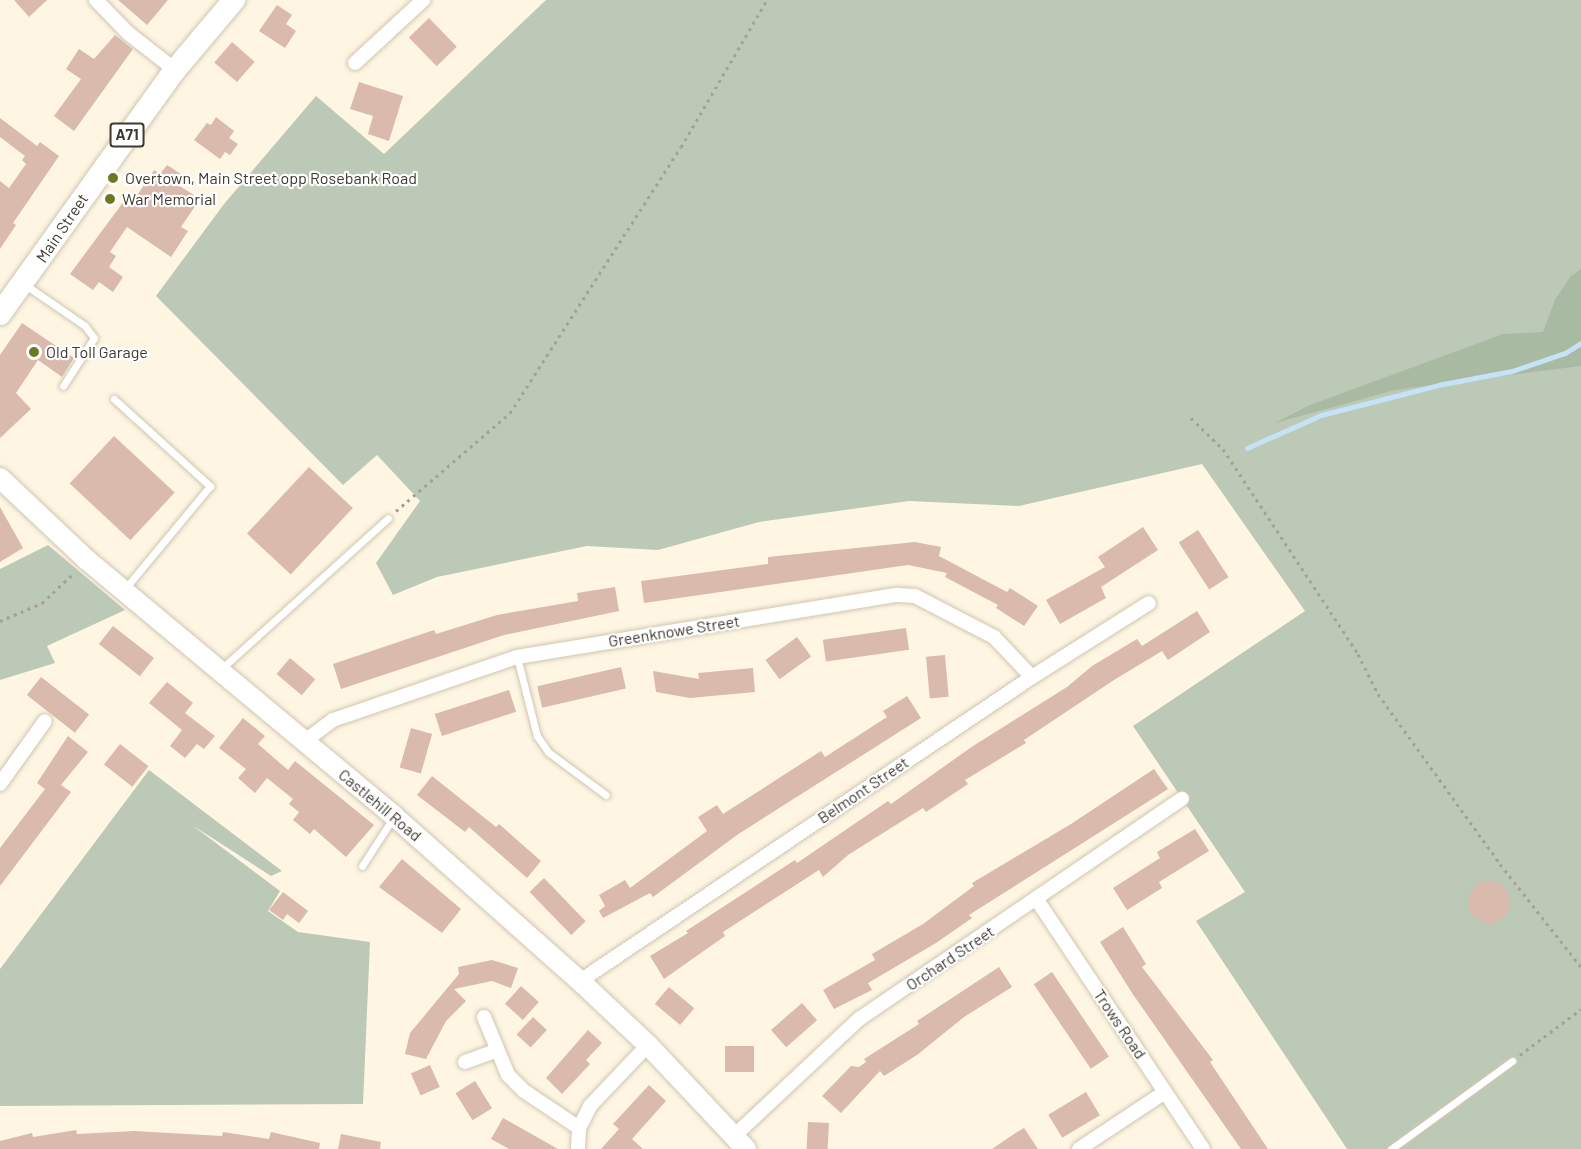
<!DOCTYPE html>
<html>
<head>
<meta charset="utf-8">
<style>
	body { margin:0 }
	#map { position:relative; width:1581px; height:1149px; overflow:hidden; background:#fef6e3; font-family:Barlow,sans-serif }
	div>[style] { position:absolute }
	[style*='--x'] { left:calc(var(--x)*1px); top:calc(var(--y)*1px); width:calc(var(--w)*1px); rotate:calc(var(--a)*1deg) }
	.green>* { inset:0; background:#bbc9b6 }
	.forest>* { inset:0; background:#a8bba2 }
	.stream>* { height:5px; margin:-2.5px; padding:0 2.5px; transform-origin:2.5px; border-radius:2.5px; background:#c6e2f7 }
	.building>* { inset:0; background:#d9baac; transform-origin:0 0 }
	.round { border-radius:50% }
	.path>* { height:3px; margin-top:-1.5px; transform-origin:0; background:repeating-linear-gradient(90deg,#a7a192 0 3px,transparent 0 7.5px) }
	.roads { filter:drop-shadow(0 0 2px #cfc6b0) drop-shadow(0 0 2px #cfc6b0) }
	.lane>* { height:7px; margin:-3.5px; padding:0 3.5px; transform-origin:3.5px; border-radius:3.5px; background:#fff }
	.street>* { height:14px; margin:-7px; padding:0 7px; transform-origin:7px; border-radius:7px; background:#fff }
	.secondary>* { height:20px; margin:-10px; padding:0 10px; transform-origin:10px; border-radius:10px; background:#fff }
	.primary>* { height:22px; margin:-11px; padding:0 11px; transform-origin:11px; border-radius:11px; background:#fff }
	.dots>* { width:16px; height:16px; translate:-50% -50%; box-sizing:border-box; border:3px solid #fff; border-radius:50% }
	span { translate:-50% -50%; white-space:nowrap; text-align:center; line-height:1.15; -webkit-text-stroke:4.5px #fff; paint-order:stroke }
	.shield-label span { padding:2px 4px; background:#fff; border:2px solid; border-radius:4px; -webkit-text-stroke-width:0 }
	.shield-label { font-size:15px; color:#3d3930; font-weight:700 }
	.poi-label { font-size:16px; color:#3d3930 }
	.left { translate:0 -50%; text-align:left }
	.street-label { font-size:16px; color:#3d3930 }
</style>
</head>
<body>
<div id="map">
	<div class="green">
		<i style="clip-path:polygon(546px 0,1581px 0,1581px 1149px,1347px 1149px,1196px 921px,1245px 892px,1133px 726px,1305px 611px,1202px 464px,1019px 506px,909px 501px,759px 522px,658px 550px,587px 546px,437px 577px,393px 595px,376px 563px,420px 501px,377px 455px,343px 485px,156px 296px,224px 204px,316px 96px,384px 154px)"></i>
		<i style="clip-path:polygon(48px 545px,125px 610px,47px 646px,55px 663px,0 680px,0 569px)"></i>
		<i style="clip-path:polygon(149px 770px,282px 871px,271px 876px,192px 825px,280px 891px,268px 911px,298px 932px,370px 942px,363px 1104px,0 1106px,0 969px)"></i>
	</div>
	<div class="forest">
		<i style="clip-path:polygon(1581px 269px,1581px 366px,1395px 390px,1275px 423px,1310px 405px,1503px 334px,1543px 332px,1555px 300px,1570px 277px)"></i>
	</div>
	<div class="stream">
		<i style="--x:1247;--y:448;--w:81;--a:-24"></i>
		<i style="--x:1321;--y:415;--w:126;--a:-14.3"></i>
		<i style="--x:1443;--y:384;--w:70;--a:-10.7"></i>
		<i style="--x:1512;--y:371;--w:56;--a:-18.8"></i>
		<i style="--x:1565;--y:353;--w:19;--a:-32"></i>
	</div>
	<div class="building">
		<i style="clip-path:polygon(14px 0,47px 0,29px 17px)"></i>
		<i style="clip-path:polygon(118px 0,168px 0,147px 25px)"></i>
		<i style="clip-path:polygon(277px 5px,292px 15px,286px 24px,296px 31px,285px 48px,259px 31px)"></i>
		<i style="left:429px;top:18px;width:40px;height:28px;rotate:46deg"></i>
		<i style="clip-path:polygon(115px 35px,133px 49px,74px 131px,54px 116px,81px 79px,66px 69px,79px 49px,94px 59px)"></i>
		<i style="left:232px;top:42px;width:30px;height:27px;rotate:41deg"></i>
		<i style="clip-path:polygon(359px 82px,403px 96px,389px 141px,368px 134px,373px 116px,350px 109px)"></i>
		<i style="clip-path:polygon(216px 117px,234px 131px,229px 138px,238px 144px,230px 155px,225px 152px,220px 159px,194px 140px,207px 123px,211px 125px)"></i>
		<i style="clip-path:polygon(0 118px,37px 146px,40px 142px,59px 156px,13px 223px,16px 225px,0 249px,0 181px,9px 188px,26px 164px,22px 160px,25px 156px,0 137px)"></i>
		<i style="clip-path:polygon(167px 165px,181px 174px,175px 183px,200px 199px,181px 227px,188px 231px,171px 257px,127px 227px,110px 252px,116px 256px,109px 267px,123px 277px,113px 292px,99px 282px,93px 290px,70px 274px,130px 193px,136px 197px,154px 170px,160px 174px)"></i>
		<i style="clip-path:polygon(22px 323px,74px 358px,62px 377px,38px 360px,16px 393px,31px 409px,0 438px,0 355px)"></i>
		<i style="left:114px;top:436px;width:83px;height:65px;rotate:43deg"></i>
		<i style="left:309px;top:467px;width:60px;height:91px;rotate:43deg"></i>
		<i style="clip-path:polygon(0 507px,23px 548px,0 562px)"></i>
		<i style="clip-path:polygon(1143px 527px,1158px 550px,1101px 587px,1106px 598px,1060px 624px,1046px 600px,1105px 567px,1098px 557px)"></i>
		<i style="left:1198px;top:530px;width:56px;height:23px;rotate:57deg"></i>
		<i style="clip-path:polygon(915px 542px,941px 547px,939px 556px,1007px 592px,1010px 588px,1038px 606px,1024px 626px,996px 608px,998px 605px,945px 577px,947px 573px,908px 565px,644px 603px,641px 581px,768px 564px,768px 557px)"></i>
		<i style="clip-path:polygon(615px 587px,619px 611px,504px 635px,341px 689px,333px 664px,434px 630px,436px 634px,497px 615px,578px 601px,577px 593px)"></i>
		<i style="clip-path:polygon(1197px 611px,1210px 632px,1168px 660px,1162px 651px,1114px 680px,1024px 740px,1026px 743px,965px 780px,968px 784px,926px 812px,923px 808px,848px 855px,823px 877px,819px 870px,723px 932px,725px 936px,664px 979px,650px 956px,688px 933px,686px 931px,795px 860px,797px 863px,888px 801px,891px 804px,973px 746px,1067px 687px,1092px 666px,1137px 639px,1142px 646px)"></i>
		<i style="left:113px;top:626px;width:52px;height:23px;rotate:38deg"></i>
		<i style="left:906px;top:628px;width:22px;height:84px;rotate:82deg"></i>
		<i style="left:797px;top:637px;width:24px;height:39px;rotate:54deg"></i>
		<i style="left:945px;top:655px;width:42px;height:19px;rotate:85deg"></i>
		<i style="left:290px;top:658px;width:33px;height:21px;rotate:40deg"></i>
		<i style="left:621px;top:667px;width:22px;height:86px;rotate:77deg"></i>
		<i style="clip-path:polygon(753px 668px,755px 692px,690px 698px,656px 692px,653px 671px,699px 679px,698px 673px)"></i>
		<i style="left:41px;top:677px;width:61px;height:23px;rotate:38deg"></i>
		<i style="clip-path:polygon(167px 682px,193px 703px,185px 713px,215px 736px,204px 749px,197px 744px,185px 758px,170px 746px,182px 730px,149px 703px)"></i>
		<i style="left:509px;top:690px;width:23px;height:78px;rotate:72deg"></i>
		<i style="clip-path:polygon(907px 696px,921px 718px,737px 835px,653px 897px,650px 893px,603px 918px,599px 911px,605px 906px,599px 895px,625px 880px,630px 888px,707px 831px,698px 817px,717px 805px,723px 814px,821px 751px,825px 757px,887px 717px,883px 711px)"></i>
		<i style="clip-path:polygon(243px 718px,265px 736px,258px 744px,288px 770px,295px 761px,374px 825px,346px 857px,314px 829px,310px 834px,293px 820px,299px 812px,289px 804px,293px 799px,267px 778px,255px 793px,238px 778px,246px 769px,219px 748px)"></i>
		<i style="left:411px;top:728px;width:22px;height:41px;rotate:16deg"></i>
		<i style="clip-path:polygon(68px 736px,88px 752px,61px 785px,71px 792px,0 886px,0 848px,45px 789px,37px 783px)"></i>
		<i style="left:120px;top:744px;width:36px;height:26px;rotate:38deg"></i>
		<i style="clip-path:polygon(1154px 769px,1168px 789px,969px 915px,972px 918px,936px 943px,868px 983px,872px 990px,834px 1009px,823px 990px,875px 960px,872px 954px,923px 924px,974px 886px,972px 883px,1071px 824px)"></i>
		<i style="clip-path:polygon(432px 776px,496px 827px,499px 824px,541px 861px,527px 878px,469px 827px,465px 832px,417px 795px)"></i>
		<i style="clip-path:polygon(1195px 829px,1209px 851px,1159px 882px,1162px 888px,1127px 910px,1113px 888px,1160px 858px,1157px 852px)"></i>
		<i style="clip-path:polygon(402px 859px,461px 909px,442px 933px,379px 887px)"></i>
		<i style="left:544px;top:878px;width:60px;height:20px;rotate:46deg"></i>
		<i class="round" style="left:1468px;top:881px;width:42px;height:42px"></i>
		<i style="clip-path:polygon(283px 892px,308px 911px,299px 923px,287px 914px,283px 920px,269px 910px)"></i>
		<i style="clip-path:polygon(1123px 927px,1146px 964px,1142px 967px,1213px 1060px,1210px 1062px,1268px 1149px,1241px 1149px,1132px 993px,1100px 942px)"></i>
		<i style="clip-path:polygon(492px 960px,518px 968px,511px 988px,492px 981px,454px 989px,466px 1001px,446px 1021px,426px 1059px,405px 1054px,410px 1033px,459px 974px,458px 967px)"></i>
		<i style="clip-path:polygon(999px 967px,1012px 987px,964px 1017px,917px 1055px,884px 1076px,880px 1071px,841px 1113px,822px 1096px,851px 1066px,859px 1067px,866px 1062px,864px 1059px,919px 1024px,917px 1021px)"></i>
		<i style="left:1052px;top:972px;width:102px;height:22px;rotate:56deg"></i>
		<i style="left:521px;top:986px;width:24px;height:24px;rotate:42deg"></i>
		<i style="left:669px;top:987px;width:33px;height:22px;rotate:40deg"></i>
		<i style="left:802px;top:1003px;width:23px;height:41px;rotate:49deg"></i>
		<i style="left:533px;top:1017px;width:19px;height:24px;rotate:43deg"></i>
		<i style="clip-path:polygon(588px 1030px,602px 1043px,586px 1060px,590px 1064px,562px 1094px,546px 1078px)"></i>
		<i style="left:725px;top:1046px;width:29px;height:26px"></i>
		<i style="left:430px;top:1065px;width:24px;height:21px;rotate:66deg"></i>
		<i style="left:475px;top:1081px;width:32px;height:23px;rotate:58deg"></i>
		<i style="clip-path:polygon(649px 1085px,666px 1101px,632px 1139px,643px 1149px,601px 1149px,619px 1129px,613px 1124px)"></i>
		<i style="left:1086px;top:1092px;width:27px;height:44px;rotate:59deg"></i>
		<i style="clip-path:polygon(503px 1118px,558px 1149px,509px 1149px,491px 1139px)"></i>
		<i style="left:808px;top:1122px;width:21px;height:27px;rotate:3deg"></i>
		<i style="clip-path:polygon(1024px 1128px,1038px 1149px,992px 1149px,1017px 1132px)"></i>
		<i style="clip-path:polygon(76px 1130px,77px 1134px,134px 1131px,222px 1136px,223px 1132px,269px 1139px,271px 1132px,320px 1143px,319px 1149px,0 1149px,0 1141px,32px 1133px,33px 1137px)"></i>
		<i style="clip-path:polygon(341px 1134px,381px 1142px,380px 1149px,338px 1149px)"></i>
	</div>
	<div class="path">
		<i style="--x:1191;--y:418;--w:45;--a:44.1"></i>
		<i style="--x:1223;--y:449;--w:245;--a:56.6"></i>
		<i style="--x:1358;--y:654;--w:45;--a:63.4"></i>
		<i style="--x:1378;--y:694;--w:209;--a:54.3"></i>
		<i style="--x:1500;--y:864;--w:131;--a:51.8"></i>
		<i style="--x:396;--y:511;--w:150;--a:-40.7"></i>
		<i style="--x:510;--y:413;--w:316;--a:-57.3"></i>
		<i style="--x:681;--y:147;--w:170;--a:-59.7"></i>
		<i style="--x:0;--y:621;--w:46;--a:-23.2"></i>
		<i style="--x:42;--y:603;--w:45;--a:-43.2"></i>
		<i style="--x:1520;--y:1055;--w:76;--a:-37"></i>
	</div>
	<div class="roads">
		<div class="lane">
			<i style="--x:24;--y:284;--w:74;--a:34.5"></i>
			<i style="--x:85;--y:326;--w:15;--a:53"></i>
			<i style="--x:94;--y:338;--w:57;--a:122.9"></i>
			<i style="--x:114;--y:399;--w:130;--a:42.2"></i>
			<i style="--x:210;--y:486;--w:135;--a:129.6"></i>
			<i style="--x:517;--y:657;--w:81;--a:75.8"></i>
			<i style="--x:537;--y:736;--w:19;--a:55"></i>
			<i style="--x:548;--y:752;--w:72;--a:36.6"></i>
			<i style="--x:221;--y:669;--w:225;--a:-42.1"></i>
			<i style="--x:362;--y:866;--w:57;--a:-57.1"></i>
			<i style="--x:1391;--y:1149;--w:150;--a:-36"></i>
		</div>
		<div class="street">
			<i style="--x:96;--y:0;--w:46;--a:45.9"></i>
			<i style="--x:128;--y:33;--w:60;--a:38.2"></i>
			<i style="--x:355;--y:63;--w:93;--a:-42.8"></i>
			<i style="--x:305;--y:741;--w:35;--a:-37"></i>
			<i style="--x:333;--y:720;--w:194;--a:-18.9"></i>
			<i style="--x:517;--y:657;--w:385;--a:-9.3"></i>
			<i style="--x:897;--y:595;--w:18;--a:3"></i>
			<i style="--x:915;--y:596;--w:89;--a:27.4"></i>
			<i style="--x:994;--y:637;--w:55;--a:46.5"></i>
			<i style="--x:0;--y:784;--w:77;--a:-54.5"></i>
			<i style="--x:1037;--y:900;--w:299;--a:56.3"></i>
			<i style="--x:580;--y:981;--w:545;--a:-33.92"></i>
			<i style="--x:1032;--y:677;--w:138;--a:-32.3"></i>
			<i style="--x:484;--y:1017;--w:63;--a:67.5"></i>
			<i style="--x:508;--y:1075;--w:23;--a:45"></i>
			<i style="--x:524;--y:1091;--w:66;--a:33.9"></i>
			<i style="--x:465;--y:1062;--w:33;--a:-20"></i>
			<i style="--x:734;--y:1136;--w:171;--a:-43.1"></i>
			<i style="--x:859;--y:1019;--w:391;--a:-34.3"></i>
			<i style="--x:578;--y:1149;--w:21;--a:-87"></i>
			<i style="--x:579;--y:1128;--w:25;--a:-63"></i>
			<i style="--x:590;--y:1106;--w:84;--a:-46.4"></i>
			<i style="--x:1079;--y:1149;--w:103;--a:-33.5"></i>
		</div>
		<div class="secondary">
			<i style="--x:0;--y:478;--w:120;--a:43.3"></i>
			<i style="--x:87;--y:560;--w:400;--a:39.8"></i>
			<i style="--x:394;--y:816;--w:249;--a:41.6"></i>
			<i style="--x:580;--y:981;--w:93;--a:43.3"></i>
			<i style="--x:648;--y:1045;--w:143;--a:46.7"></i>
		</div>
		<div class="primary">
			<i style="--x:0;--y:314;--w:300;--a:-54.4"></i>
			<i style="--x:175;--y:70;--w:92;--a:-49.9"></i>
		</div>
	</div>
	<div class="dots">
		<i style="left:113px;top:178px;background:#6d7823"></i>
		<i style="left:110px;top:199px;background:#6d7823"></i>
		<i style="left:34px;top:352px;background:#6d7823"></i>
	</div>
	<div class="shield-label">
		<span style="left:127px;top:135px">A71</span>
	</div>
	<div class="poi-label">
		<span class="left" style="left:125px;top:178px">Overtown, Main Street opp Rosebank Road</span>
		<span class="left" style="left:122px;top:199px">War Memorial</span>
		<span class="left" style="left:46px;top:352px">Old Toll Garage</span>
	</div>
	<div class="street-label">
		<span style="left:62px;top:228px;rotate:-56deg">Main Street</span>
		<span style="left:674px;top:631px;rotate:-9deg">Greenknowe Street</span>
		<span style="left:863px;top:790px;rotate:-34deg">Belmont Street</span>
		<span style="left:380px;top:805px;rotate:40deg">Castlehill Road</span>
		<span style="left:950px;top:958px;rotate:-34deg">Orchard Street</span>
		<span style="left:1120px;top:1024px;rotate:56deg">Trows Road</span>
	</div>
</div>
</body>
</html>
